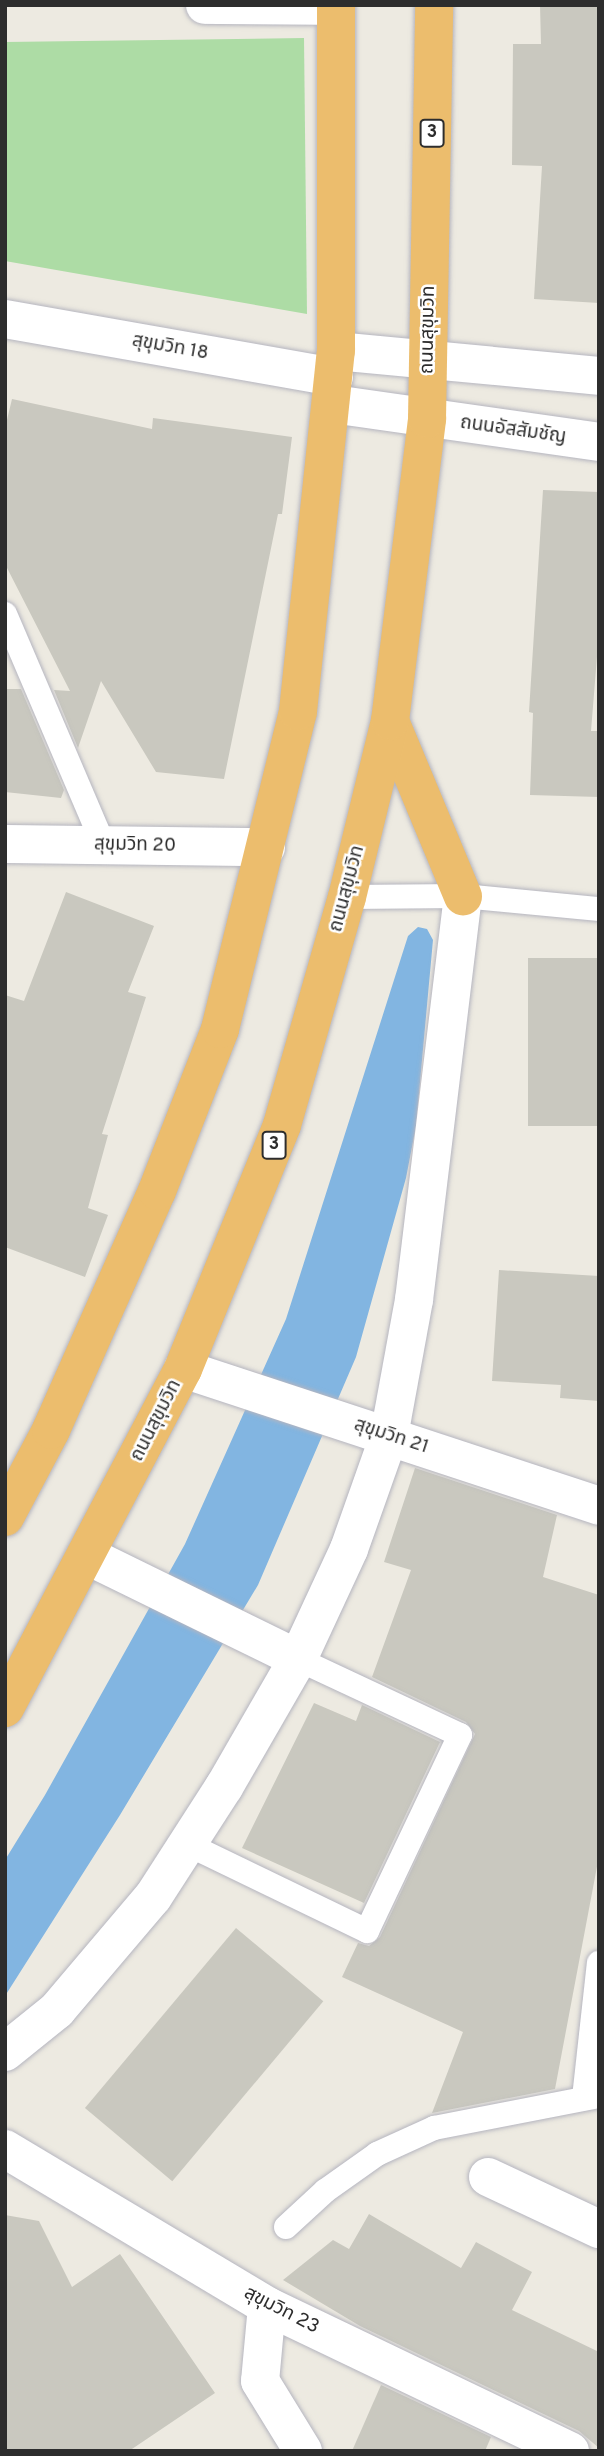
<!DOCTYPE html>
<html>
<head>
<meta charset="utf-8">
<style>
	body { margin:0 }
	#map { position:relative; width:604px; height:2456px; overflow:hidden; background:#edeae1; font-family:Overpass,"Noto Sans Thai",sans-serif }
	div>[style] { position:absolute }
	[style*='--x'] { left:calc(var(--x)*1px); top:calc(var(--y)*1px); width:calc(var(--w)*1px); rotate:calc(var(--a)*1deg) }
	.green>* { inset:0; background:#addca5 }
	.water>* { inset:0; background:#82b5e1 }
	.building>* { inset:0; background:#c9c8bf; transform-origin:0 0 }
	.roads { filter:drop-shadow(0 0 2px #b5b5bf) drop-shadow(0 0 2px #b5b5bf) }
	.lane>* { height:24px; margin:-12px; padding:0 12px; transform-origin:12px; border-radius:12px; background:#fff }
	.street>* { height:38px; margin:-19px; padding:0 19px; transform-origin:19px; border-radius:19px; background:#fff }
	.secondary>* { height:38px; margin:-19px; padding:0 19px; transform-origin:19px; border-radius:19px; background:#fff }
	.highway>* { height:38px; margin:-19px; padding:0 19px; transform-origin:19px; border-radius:19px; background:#ecbd6d }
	span { translate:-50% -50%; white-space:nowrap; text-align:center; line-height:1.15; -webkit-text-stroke:5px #fff; paint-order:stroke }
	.shield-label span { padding:2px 5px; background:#fff; border:2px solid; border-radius:5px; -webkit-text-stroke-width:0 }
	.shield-label { font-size:18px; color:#2d2d2d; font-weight:700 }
	.street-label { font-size:19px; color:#2d2d2d }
	.frame { position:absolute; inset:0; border:7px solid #2d2d2d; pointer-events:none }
</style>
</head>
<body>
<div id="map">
	<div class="green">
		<i style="clip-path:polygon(304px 38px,307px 314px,5px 261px,5px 42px)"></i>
	</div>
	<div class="water">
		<i style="clip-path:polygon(418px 927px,427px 929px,433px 940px,416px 1126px,406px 1178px,356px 1357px,258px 1585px,120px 1815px,5px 1996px,5px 1860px,45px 1795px,185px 1544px,286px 1319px,408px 936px)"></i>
	</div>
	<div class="building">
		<i style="clip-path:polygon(540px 5px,599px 5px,599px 303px,534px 299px,542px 166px,512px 165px,513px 44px,541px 44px)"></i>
		<i style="clip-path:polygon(12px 399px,152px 429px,153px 418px,292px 437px,282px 514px,278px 514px,224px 779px,156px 772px,101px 681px,78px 748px,54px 690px,70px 691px,5px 564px,5px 428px)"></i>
		<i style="clip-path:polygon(543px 490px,599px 492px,599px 632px,591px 731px,599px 731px,599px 797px,530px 795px,533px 713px,529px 712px)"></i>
		<i style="clip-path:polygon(5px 689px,21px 689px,64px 790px,61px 798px,5px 792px)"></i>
		<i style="clip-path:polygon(66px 892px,154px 926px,128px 992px,146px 997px,102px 1134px,108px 1135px,88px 1208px,108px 1215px,85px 1277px,5px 1247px,5px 995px,24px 1001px)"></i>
		<i style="left:599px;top:958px;width:168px;height:71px;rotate:90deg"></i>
		<i style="clip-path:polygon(499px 1270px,599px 1276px,599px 1401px,560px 1398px,561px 1385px,492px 1381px)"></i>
		<i style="clip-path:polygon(415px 1468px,557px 1515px,543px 1577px,599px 1595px,599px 1856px,555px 2089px,432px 2113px,463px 2032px,342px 1977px,358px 1943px,369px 1946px,380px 1937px,475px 1734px,466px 1722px,372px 1677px,411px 1570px,384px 1562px)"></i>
		<i style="clip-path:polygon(314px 1703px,356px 1721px,362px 1705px,440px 1742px,364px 1903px,242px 1848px)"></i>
		<i style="left:236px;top:1928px;width:114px;height:235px;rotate:40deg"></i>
		<i style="clip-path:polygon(369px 2214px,461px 2268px,476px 2242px,532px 2272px,512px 2310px,599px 2352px,599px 2448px,579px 2431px,360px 2326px,283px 2280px,333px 2240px,349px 2249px)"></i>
		<i style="clip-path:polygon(5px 2215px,39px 2221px,72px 2287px,120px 2254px,215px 2393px,129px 2451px,5px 2451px)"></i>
		<i style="clip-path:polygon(381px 2385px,491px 2437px,485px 2451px,352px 2451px)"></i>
	</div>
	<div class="roads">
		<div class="lane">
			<i style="--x:5;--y:614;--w:252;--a:66.9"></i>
			<i style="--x:347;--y:897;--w:116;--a:-0.5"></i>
			<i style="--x:463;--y:896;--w:137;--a:5.5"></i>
			<i style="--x:187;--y:1844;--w:200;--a:25.8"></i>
			<i style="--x:367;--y:1931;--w:217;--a:-64.6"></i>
			<i style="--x:460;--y:1735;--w:179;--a:-154.9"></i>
			<i style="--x:584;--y:2098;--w:136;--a:-83.7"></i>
			<i style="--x:286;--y:2227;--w:53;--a:-42.7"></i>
			<i style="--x:325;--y:2191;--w:64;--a:-35.4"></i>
			<i style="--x:377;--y:2154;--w:63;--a:-24.5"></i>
			<i style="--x:434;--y:2128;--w:168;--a:-11"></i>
		</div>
		<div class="street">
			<i style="--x:205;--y:5;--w:131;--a:0.4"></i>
			<i style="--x:5;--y:319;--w:334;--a:10"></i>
			<i style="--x:5;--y:844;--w:261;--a:0.7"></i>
			<i style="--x:183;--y:1369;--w:438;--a:18.2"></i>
			<i style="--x:88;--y:1556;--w:234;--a:26.1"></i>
			<i style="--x:5;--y:2052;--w:67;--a:-38.9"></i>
			<i style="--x:57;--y:2010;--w:148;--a:-49.7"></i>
			<i style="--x:153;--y:1897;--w:131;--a:-57.2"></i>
			<i style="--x:224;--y:1787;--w:148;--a:-60"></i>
			<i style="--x:298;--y:1659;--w:121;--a:-65.1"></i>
			<i style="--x:349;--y:1549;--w:120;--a:-70.5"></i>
			<i style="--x:389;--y:1436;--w:138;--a:-79.6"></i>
			<i style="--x:414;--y:1300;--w:407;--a:-83.1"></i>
			<i style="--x:5;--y:2149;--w:305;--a:30.9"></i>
			<i style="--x:267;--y:2306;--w:336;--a:25.6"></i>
			<i style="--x:488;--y:2177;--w:123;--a:25.1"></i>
			<i style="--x:267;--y:2306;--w:75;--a:95.3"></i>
			<i style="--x:260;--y:2381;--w:82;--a:58.4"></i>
		</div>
		<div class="secondary">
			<i style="--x:336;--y:351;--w:264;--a:5.4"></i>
			<i style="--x:333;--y:404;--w:269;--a:8.1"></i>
		</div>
		<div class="highway">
			<i style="--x:390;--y:721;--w:190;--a:67.4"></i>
			<i style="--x:5;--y:1517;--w:98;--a:-62.1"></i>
			<i style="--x:51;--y:1430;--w:261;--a:-66.1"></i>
			<i style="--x:157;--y:1191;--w:174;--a:-68.7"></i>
			<i style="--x:220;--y:1029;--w:327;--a:-76.2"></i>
			<i style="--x:298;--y:711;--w:362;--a:-84"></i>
			<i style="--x:336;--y:351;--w:346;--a:-90"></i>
			<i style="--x:5;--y:1708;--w:383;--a:-62.3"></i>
			<i style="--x:183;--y:1369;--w:263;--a:-67.9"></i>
			<i style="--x:282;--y:1125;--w:237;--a:-74.1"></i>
			<i style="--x:347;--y:897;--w:181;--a:-76.3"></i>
			<i style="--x:390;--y:721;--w:304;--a:-83"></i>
			<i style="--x:427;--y:419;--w:414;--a:-89"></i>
		</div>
	</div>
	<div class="shield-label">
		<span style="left:432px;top:133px">3</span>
		<span style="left:274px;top:1145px">3</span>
	</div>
	<div class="street-label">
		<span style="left:429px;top:330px;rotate:-89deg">ถนนสุขุมวิท</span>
		<span style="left:170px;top:348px;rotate:10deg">สุขุมวิท 18</span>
		<span style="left:513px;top:431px;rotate:8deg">ถนนอัสสัมชัญ</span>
		<span style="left:135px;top:846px;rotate:1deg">สุขุมวิท 20</span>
		<span style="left:348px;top:889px;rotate:-75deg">ถนนสุขุมวิท</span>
		<span style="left:157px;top:1421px;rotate:-63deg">ถนนสุขุมวิท</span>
		<span style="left:391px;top:1437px;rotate:18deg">สุขุมวิท 21</span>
		<span style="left:281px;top:2311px;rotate:27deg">สุขุมวิท 23</span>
	</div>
	<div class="frame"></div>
</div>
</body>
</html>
